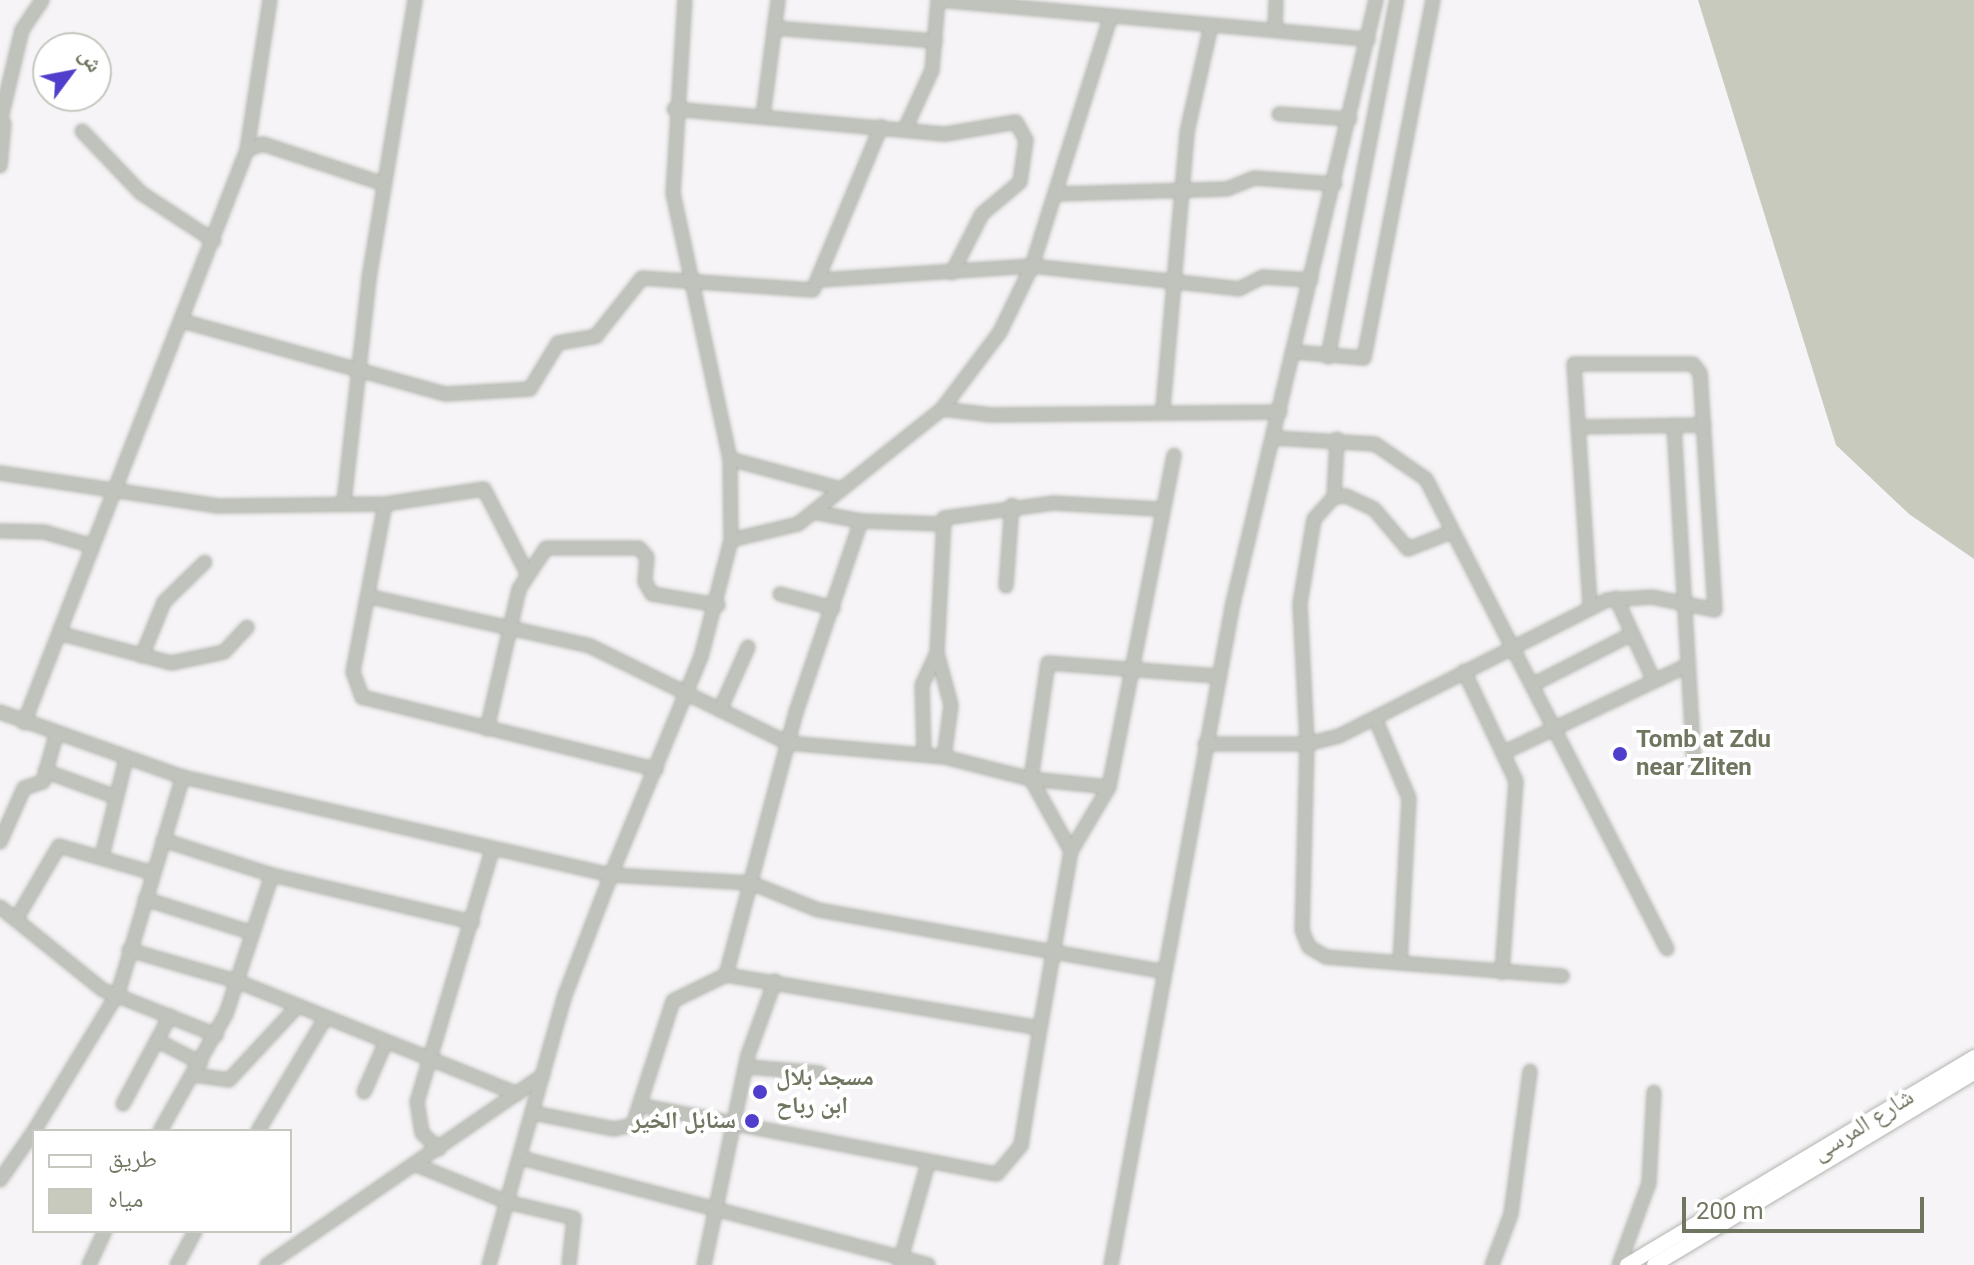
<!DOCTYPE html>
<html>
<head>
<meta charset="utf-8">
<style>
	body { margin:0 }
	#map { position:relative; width:1974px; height:1265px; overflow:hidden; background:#f6f4f7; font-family:Roboto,"Noto Naskh Arabic",sans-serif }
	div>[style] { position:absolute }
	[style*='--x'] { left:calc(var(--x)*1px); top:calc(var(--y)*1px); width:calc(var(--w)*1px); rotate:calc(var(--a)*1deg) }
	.water>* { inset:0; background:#c7cabd }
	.roads { filter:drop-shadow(0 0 2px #b3b6ae) drop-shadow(0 0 2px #b3b6ae) }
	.minor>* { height:12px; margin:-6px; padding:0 6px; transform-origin:6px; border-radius:6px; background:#c0c3bc }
	.major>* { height:14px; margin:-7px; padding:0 7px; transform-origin:7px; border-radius:7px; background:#fff }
	.dots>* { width:22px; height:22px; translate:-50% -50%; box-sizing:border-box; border:4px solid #fff; border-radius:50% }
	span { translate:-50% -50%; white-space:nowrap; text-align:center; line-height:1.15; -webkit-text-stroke:8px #fff; paint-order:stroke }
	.poi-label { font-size:24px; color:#6f7660; font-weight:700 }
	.left { translate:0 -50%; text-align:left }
	.right { translate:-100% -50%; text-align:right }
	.street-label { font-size:24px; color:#6f7660 }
	.legend { position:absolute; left:32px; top:1129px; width:260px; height:104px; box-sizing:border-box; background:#fff; border:2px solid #c5c8bf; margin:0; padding:10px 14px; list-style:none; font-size:24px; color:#6f7660 }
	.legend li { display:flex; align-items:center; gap:16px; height:40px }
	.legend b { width:40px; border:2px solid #c5c8bf }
	.north { position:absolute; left:32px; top:32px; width:80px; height:80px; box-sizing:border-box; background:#fff; border:2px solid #c5c8bf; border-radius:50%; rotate:58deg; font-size:22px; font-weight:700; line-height:32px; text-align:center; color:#6f7660 }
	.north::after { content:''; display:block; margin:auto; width:28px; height:36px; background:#503ecd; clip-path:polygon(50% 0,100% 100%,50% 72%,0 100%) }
	.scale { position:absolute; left:1682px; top:1197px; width:242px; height:36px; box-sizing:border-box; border:4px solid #6f7660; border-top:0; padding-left:10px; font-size:24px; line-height:28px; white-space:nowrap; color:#6f7660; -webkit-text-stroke:6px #fff; paint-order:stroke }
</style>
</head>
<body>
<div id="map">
	<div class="water">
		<i style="clip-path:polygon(1698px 0,1974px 0,1974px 559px,1909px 514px,1836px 445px)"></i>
	</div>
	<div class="roads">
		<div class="minor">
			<i style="--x:938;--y:0;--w:432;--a:5.2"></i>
			<i style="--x:774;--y:28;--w:162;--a:4.6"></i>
			<i style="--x:1275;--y:30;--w:30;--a:-88"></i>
			<i style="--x:674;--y:109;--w:273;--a:5.3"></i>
			<i style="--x:946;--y:134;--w:71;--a:-9.7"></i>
			<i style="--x:1016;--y:122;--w:21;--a:61"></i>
			<i style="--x:1026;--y:140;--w:42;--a:98.1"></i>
			<i style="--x:1020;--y:182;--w:50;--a:139.9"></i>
			<i style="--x:982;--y:214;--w:66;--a:117"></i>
			<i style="--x:1279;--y:114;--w:71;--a:4"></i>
			<i style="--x:763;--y:116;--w:117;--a:-82.6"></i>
			<i style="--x:0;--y:122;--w:95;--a:-76.6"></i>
			<i style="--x:22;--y:30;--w:36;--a:-56"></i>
			<i style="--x:905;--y:129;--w:65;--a:-65.4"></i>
			<i style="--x:932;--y:70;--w:70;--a:-85.1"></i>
			<i style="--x:82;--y:131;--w:86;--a:46.4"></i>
			<i style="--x:141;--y:193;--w:87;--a:33.3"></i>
			<i style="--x:247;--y:150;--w:152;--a:-81.3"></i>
			<i style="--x:0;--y:166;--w:43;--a:-84.7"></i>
			<i style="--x:1058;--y:194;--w:169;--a:-1.7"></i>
			<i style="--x:1227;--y:189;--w:29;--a:-22"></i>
			<i style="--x:1254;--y:178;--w:81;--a:4.2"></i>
			<i style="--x:820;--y:280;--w:212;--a:-3.8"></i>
			<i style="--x:1032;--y:266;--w:208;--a:6.3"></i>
			<i style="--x:1239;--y:289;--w:27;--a:-27"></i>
			<i style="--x:1263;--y:277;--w:48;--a:3.6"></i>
			<i style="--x:182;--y:321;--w:274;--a:15.5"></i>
			<i style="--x:446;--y:394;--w:84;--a:-3.4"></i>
			<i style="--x:530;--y:389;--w:54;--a:-58.7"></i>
			<i style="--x:558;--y:343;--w:39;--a:-10"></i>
			<i style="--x:596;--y:336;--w:74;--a:-51.6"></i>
			<i style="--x:642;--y:278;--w:171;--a:4"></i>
			<i style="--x:813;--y:290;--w:177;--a:-67.4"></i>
			<i style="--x:1295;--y:352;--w:69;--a:5"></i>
			<i style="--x:1364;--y:358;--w:365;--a:-79.1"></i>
			<i style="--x:1328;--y:357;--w:364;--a:-79.1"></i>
			<i style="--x:1163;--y:408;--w:277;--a:-85"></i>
			<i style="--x:1187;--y:132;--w:105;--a:-77.3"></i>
			<i style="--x:942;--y:409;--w:96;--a:-53"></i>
			<i style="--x:1000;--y:332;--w:73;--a:-64.1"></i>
			<i style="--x:1032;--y:266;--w:259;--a:-72.5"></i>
			<i style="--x:1674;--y:425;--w:339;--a:86.6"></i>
			<i style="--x:1578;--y:427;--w:126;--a:-0.9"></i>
			<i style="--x:1274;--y:438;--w:101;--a:3.4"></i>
			<i style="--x:1375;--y:444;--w:62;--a:34.5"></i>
			<i style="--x:1426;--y:479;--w:528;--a:62.85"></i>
			<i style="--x:730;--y:459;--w:115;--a:15.1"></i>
			<i style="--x:0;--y:473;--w:219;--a:8.6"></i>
			<i style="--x:217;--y:506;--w:168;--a:-0.7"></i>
			<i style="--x:385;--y:504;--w:171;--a:100.8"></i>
			<i style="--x:353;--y:672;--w:27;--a:70"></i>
			<i style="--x:362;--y:697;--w:303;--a:13.8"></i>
			<i style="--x:1334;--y:497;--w:58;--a:-87"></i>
			<i style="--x:344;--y:502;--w:231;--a:-83.6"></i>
			<i style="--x:370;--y:272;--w:276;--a:-80.6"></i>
			<i style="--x:385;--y:504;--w:100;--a:-8.6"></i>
			<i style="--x:484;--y:489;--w:92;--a:62.9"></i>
			<i style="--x:861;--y:521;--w:80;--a:2.1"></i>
			<i style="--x:0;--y:531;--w:44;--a:1.3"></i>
			<i style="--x:44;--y:532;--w:51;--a:15.9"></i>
			<i style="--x:1449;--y:533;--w:44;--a:158.7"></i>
			<i style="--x:1408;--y:549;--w:52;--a:-130.4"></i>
			<i style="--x:1374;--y:509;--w:31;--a:-155"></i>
			<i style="--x:1346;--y:496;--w:12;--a:175"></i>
			<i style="--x:1334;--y:497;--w:30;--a:132"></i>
			<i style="--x:1314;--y:519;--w:86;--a:99.4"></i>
			<i style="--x:1300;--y:604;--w:140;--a:87.1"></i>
			<i style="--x:1307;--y:744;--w:186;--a:91.5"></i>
			<i style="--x:1302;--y:930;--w:18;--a:68"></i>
			<i style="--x:1309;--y:947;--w:20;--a:30"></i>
			<i style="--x:1326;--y:957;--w:237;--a:4.6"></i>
			<i style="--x:731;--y:540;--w:69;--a:-13.4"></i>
			<i style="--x:798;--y:524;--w:184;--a:-38.6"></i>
			<i style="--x:942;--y:409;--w:50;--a:6.8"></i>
			<i style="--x:992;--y:415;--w:288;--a:-0.6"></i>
			<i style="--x:1006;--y:586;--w:81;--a:-85.8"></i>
			<i style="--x:780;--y:594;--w:55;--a:14.8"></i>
			<i style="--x:371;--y:597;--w:224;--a:12.6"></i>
			<i style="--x:590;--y:646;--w:220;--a:26.1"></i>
			<i style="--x:788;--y:743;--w:157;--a:5.1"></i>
			<i style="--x:944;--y:757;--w:90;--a:14.2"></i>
			<i style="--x:1031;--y:779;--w:78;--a:5.9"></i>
			<i style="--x:1109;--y:787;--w:74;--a:120.7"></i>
			<i style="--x:1071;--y:851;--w:180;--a:99.9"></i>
			<i style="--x:1040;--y:1028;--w:318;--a:-170.4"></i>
			<i style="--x:726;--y:975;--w:59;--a:153.9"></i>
			<i style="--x:673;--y:1001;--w:130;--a:107.9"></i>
			<i style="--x:633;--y:1125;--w:19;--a:168"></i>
			<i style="--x:614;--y:1129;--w:83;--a:-168.8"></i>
			<i style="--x:1616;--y:598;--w:91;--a:65.4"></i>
			<i style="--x:62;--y:634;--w:113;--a:14.9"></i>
			<i style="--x:171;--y:663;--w:54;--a:-11.7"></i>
			<i style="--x:224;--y:652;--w:34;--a:-47"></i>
			<i style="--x:142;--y:656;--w:58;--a:-67.8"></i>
			<i style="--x:164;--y:602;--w:57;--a:-44.3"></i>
			<i style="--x:1464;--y:671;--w:122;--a:64.7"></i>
			<i style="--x:1516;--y:781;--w:192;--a:94.2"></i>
			<i style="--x:1536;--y:683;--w:108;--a:-27"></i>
			<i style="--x:720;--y:710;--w:69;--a:-66"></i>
			<i style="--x:0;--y:712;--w:194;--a:19.6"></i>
			<i style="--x:183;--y:777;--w:439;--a:12.9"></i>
			<i style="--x:611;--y:875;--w:236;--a:-67.6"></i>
			<i style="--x:701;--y:657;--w:121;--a:-75.6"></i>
			<i style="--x:731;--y:540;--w:81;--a:-90.7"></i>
			<i style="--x:730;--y:459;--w:271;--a:-102.1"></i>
			<i style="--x:673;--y:194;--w:194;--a:-86.5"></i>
			<i style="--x:1375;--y:718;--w:87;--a:67"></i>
			<i style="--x:1409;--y:798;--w:165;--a:93.1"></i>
			<i style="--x:24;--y:723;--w:615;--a:-68.74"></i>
			<i style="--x:247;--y:150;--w:17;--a:-21"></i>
			<i style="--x:263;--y:144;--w:127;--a:18.3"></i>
			<i style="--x:487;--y:729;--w:144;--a:-77.1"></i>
			<i style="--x:519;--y:589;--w:49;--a:-56.6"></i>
			<i style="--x:546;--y:548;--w:93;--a:0"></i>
			<i style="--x:639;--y:548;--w:12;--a:48"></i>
			<i style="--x:647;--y:557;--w:25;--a:95"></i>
			<i style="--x:645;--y:582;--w:14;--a:60"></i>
			<i style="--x:652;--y:594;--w:67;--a:9.5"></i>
			<i style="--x:1205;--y:744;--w:102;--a:0"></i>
			<i style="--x:1307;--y:744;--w:33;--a:-14"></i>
			<i style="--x:1339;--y:736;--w:301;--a:-26.9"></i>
			<i style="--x:1607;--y:600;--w:45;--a:-3.8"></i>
			<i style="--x:1652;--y:597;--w:64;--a:11.7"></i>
			<i style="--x:1715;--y:610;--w:237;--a:-93.6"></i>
			<i style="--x:1700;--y:373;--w:11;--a:-128"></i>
			<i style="--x:1693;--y:364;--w:119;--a:180"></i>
			<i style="--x:1574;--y:364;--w:243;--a:86.2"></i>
			<i style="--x:1507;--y:751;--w:200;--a:-25.4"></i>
			<i style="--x:924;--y:755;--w:70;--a:-91.6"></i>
			<i style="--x:922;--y:685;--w:35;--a:-65"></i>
			<i style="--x:944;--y:757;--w:52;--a:-82.3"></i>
			<i style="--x:951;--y:705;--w:54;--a:-105.1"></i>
			<i style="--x:937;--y:653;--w:135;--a:-87"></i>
			<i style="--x:944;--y:518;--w:110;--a:-7.8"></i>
			<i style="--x:1053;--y:503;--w:106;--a:3.2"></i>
			<i style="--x:45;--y:771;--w:76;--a:20.1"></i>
			<i style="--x:1109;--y:787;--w:338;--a:-78.9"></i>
			<i style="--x:163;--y:840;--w:114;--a:17.8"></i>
			<i style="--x:272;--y:875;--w:206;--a:13.2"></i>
			<i style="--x:0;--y:842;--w:59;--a:-66"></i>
			<i style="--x:24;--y:788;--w:20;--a:-18"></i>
			<i style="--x:43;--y:782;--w:49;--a:-74.5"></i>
			<i style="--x:1071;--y:851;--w:82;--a:-119.1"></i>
			<i style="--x:1031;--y:779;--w:117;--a:-81.7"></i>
			<i style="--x:1048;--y:663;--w:170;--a:4.4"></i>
			<i style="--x:102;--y:856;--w:100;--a:-76.1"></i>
			<i style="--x:145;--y:899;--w:113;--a:17.5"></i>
			<i style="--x:0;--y:907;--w:132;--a:38.9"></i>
			<i style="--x:103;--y:990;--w:122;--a:21.7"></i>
			<i style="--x:18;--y:916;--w:81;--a:-59.6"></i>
			<i style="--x:59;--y:846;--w:98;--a:16"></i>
			<i style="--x:129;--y:950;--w:115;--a:16.2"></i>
			<i style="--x:239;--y:982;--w:300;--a:21.9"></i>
			<i style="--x:726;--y:975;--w:272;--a:-75.1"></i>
			<i style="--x:796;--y:712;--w:202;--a:-71.2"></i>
			<i style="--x:861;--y:521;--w:49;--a:-169.4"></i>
			<i style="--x:158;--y:1041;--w:48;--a:27.1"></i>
			<i style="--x:749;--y:1067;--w:71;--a:4.8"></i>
			<i style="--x:194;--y:1075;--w:35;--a:8"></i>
			<i style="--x:229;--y:1080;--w:97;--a:-47.1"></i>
			<i style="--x:364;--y:1092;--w:52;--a:-66.4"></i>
			<i style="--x:123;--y:1104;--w:100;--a:-61.9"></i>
			<i style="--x:643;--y:1106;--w:360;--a:10.9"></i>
			<i style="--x:997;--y:1174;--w:38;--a:-50"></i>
			<i style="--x:1021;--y:1145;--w:119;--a:-80.8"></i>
			<i style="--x:34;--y:1131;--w:162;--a:-58.7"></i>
			<i style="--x:118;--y:993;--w:226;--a:-73.3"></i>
			<i style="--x:160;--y:1131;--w:134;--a:-60.6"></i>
			<i style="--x:226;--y:1014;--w:146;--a:-71.7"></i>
			<i style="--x:258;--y:1131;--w:127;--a:-59.2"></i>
			<i style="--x:439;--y:1149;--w:23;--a:-137"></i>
			<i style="--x:422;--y:1133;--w:31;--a:-99"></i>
			<i style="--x:417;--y:1102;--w:263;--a:-73.4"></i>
			<i style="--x:521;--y:1158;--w:421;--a:14.7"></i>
			<i style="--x:414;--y:1164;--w:100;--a:22.2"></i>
			<i style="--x:507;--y:1202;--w:69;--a:13.4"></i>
			<i style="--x:574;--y:1218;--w:47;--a:96.1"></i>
			<i style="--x:0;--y:1180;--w:60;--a:-55.2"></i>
			<i style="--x:900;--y:1262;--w:103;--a:-74.2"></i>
			<i style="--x:89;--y:1265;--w:38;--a:-65"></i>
			<i style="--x:177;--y:1265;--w:38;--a:-62"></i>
			<i style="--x:267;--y:1265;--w:335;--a:-34.5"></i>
			<i style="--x:489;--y:1265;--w:280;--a:-74.3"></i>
			<i style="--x:565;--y:995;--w:129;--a:-69"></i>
			<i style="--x:611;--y:875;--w:140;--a:3.3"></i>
			<i style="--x:751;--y:883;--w:72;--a:21.9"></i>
			<i style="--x:818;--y:910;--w:348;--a:10.1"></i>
			<i style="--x:704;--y:1265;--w:215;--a:-78.2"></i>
			<i style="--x:748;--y:1055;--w:79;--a:-70"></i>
			<i style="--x:1111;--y:1265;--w:673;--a:-79.56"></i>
			<i style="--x:1233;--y:603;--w:620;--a:-76.66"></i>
			<i style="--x:1492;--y:1265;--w:54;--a:-69.6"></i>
			<i style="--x:1511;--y:1214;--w:144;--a:-82.4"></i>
			<i style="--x:1619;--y:1265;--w:87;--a:-69.9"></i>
			<i style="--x:1649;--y:1183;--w:91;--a:-86.9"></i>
		</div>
		<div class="major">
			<i style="--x:1627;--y:1265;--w:405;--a:-30.9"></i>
			<i style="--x:1654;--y:1265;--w:373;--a:-31"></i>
		</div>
	</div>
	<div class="dots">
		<i style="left:1620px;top:754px;background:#503ecd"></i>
		<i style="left:760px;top:1092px;background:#503ecd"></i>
		<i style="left:752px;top:1121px;background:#503ecd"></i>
	</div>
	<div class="poi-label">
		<span class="left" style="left:1636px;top:754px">Tomb at Zdu<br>near Zliten</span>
		<span class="left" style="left:776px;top:1092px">مسجد بلال<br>ابن رباح</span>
		<span class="right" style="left:736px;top:1121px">سنابل الخير</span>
	</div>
	<div class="street-label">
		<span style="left:1863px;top:1125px;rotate:-32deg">شارع المرسى</span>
	</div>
	<ul class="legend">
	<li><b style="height:10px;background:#fff"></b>طريق</li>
	<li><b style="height:22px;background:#c7cabd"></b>مياه</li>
	</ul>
	<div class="north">ش</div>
	<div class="scale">200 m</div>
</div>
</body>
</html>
